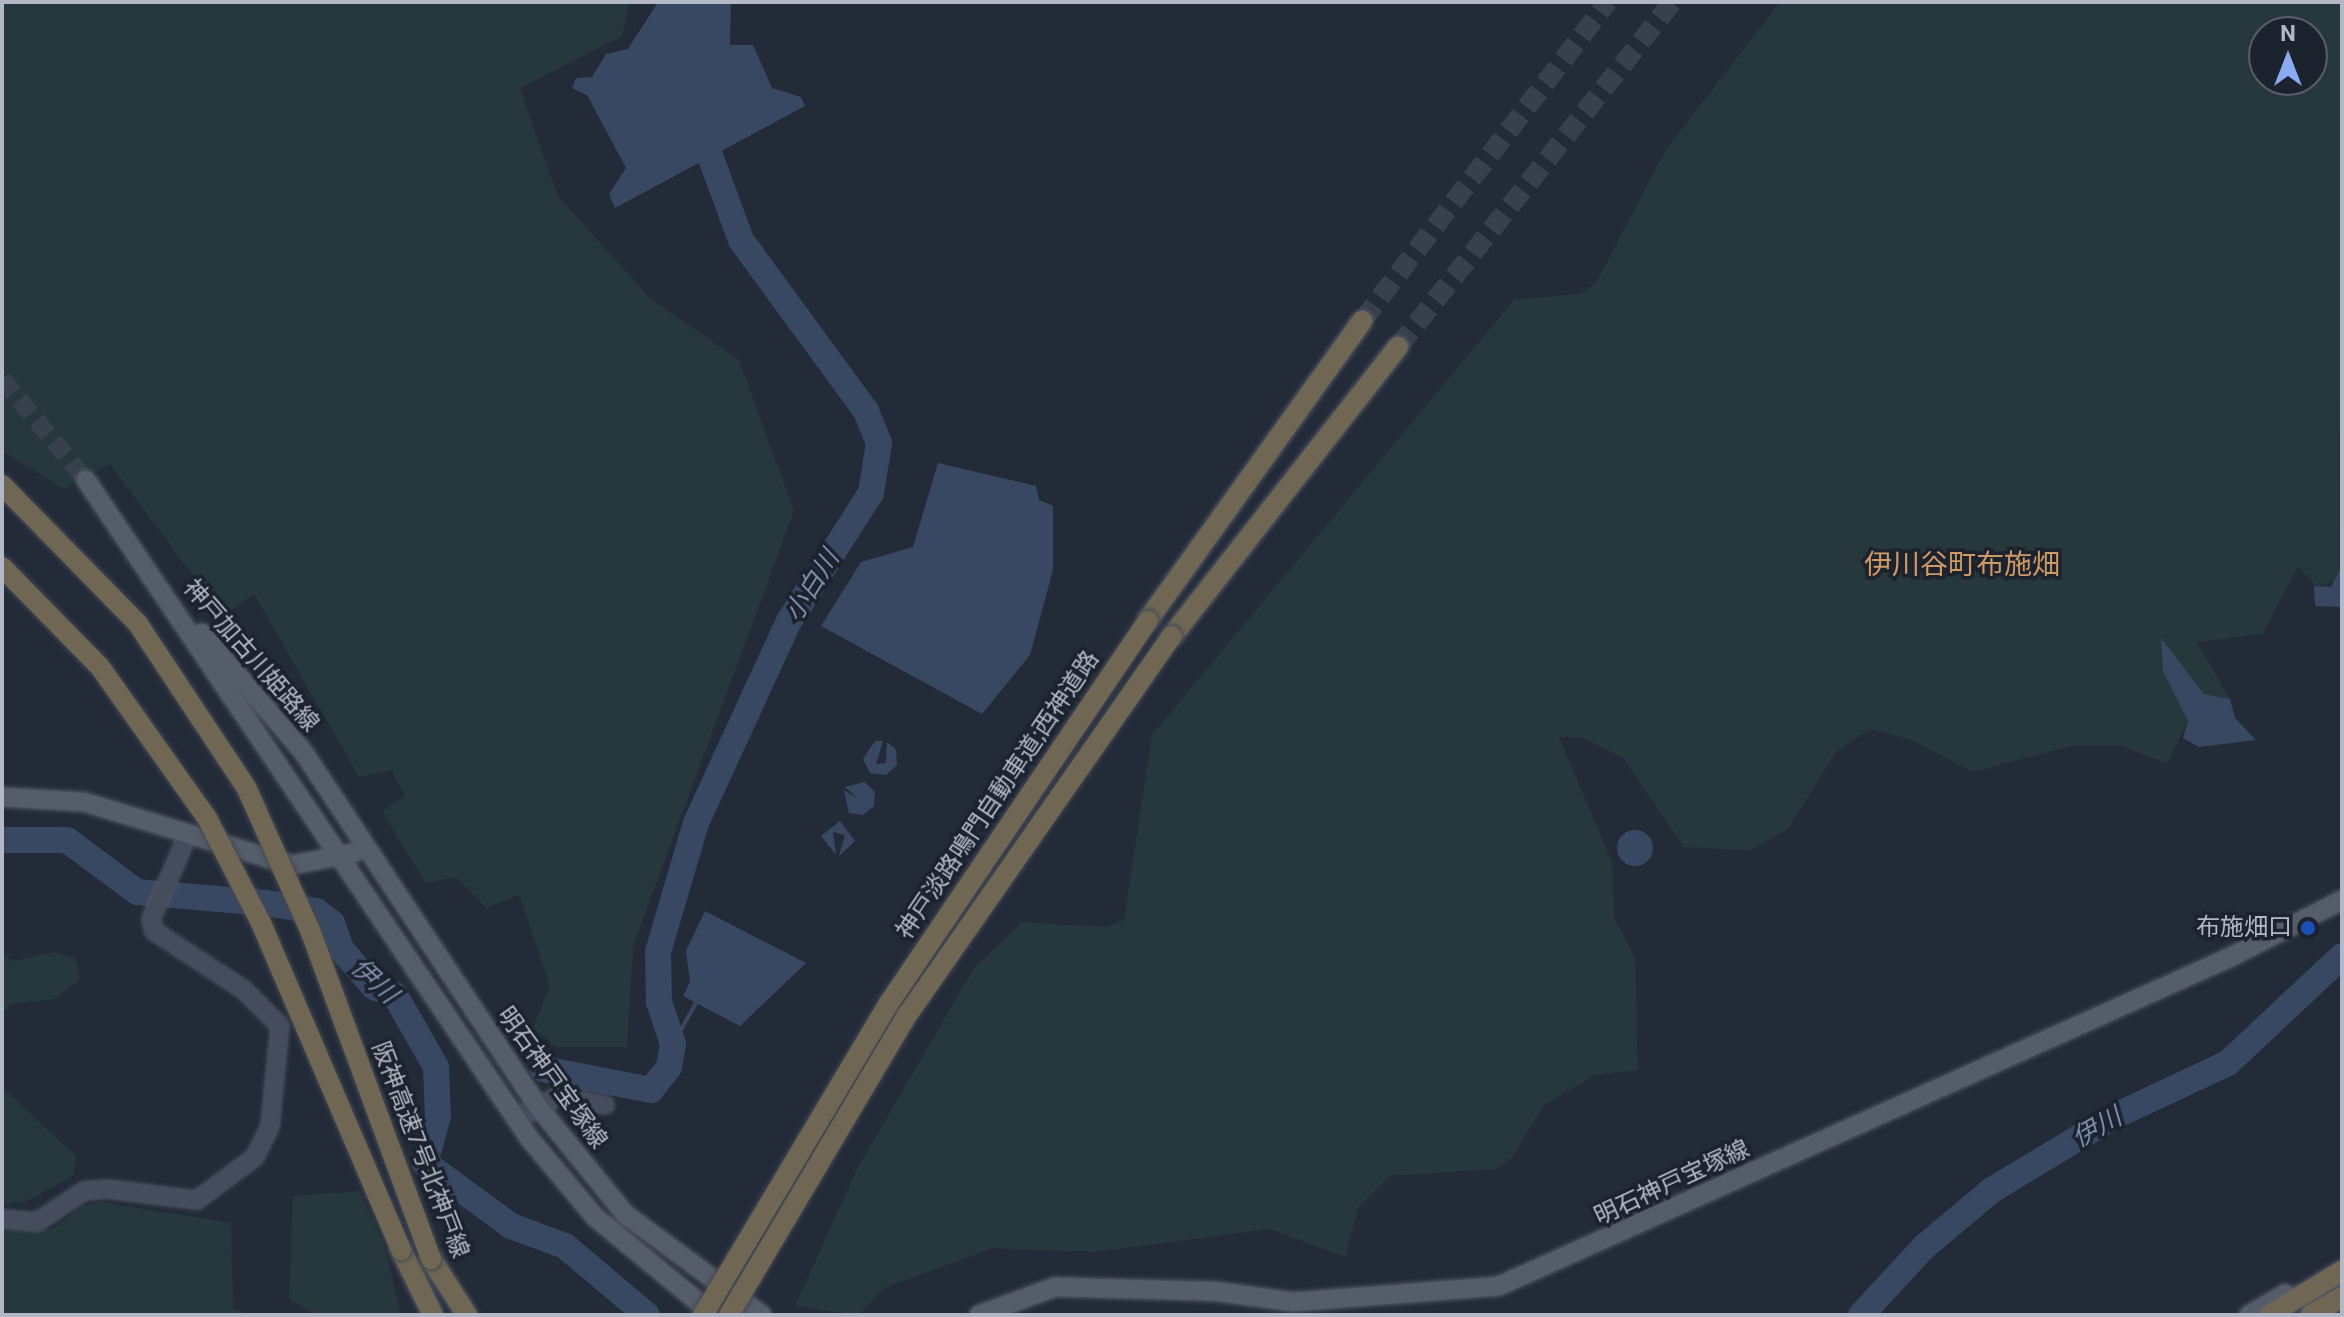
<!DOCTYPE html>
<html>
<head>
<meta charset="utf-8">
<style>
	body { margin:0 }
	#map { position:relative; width:2344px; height:1317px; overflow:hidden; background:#232b39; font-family:Roboto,"Noto Sans JP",sans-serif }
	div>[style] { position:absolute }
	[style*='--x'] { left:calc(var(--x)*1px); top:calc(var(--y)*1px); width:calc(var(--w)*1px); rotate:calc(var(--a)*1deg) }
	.green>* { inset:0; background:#26383b }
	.water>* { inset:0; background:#394862 }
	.round { border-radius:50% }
	.stream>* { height:4px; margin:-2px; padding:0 2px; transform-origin:2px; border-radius:2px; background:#394862 }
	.river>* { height:26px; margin:-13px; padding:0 13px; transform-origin:13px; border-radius:13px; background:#394862 }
	.primary-tunnel>* { height:18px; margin-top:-9px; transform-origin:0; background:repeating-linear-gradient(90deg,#38404e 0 18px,transparent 0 27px) }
	.highway-tunnel>* { height:20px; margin-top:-10px; transform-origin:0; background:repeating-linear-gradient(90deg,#38404e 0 20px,transparent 0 30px) }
	.roads { filter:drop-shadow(0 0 2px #525864) drop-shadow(0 0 2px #525864) }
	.secondary>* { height:16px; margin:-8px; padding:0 8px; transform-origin:8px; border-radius:8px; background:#454c5c }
	.primary>* { height:18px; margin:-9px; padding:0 9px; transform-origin:9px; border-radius:9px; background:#555c6a }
	.highway>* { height:20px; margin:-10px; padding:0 10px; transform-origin:10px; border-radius:10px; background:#6f6754 }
	.bridges { filter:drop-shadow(0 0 2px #424854) drop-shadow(0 0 2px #424854) }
	.highway-bridge>* { height:20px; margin:-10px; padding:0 10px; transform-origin:10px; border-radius:10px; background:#6f6754 }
	.dots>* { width:22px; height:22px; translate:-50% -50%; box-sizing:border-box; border:4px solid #1c222e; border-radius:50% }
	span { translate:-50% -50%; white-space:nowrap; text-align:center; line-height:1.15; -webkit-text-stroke:7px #1c222e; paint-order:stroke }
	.street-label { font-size:24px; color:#b2b8c5 }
	.poi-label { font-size:24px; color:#b2b8c5 }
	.right { translate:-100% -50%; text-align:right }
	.water-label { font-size:26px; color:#7c8dac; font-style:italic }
	.quarter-label { font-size:28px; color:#cd9a65 }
	.frame { position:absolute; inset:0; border:4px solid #b2b8c5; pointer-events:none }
	.north { position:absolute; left:2248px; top:16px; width:80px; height:80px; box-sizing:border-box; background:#1c222e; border:2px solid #585e6a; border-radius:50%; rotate:0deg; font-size:22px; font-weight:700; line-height:32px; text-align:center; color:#b2b8c5 }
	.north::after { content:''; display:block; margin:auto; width:28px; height:36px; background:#8babf1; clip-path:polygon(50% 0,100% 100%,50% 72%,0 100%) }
</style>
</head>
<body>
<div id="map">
	<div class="green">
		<i style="clip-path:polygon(2px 2px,629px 2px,622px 36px,520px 88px,557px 195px,651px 299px,739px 360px,794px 511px,633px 946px,627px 1047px,556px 1047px,533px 1028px,550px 986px,519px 895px,486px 908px,456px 877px,426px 883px,382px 812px,405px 795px,391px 770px,359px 777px,254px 594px,223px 616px,110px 464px,64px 489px,2px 451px)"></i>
		<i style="clip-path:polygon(evenodd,1780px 2px,2342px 2px,2339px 581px,2316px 586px,2298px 567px,2262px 634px,2197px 642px,2230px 699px,2204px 694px,2161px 639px,2188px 721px,2167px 764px,2119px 745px,2075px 745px,1973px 772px,1912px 740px,1870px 729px,1835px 753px,1788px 829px,1751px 850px,1684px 847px,1623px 758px,1581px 737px,1559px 737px,1612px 862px,1614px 917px,1635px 957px,1638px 1070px,1595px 1075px,1544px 1105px,1510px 1160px,1495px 1169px,1390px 1176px,1358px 1208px,1345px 1257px,1269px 1229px,1094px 1252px,993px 1248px,884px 1288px,859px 1315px,795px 1306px,857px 1169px,974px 968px,1022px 922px,1105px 927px,1124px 920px,1152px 735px,1514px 300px,1580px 294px,1596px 283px,1665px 151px,1780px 2px,2264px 32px,2312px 32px,2312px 80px,2264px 80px,2264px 32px)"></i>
		<i style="clip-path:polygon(54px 952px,76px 959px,80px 979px,55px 999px,11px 1004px,2px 1014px,2px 954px,13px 961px)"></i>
		<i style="clip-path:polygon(2px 1087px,76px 1156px,73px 1176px,25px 1202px,2px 1204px)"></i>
		<i style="clip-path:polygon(359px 1191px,384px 1244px,401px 1315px,317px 1315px,289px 1299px,293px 1196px)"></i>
		<i style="clip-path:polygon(101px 1202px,231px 1223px,233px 1309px,253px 1315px,2px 1315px,2px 1231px,53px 1229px,81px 1206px)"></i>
	</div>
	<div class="water">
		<i style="clip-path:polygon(658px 2px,731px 2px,730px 45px,753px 45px,772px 88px,801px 97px,805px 106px,615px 208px,609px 194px,626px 168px,587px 95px,572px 88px,576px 78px,592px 77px,606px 54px,628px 49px)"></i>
		<i style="clip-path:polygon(938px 463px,1036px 486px,1039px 500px,1053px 506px,1053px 570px,1030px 655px,982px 714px,821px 626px,861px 562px,913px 547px)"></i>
		<i style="clip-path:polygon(2342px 565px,2342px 607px,2315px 606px,2314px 586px,2331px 587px)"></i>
		<i style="clip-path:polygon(2161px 638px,2204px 694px,2230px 699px,2235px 718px,2256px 740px,2199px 747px,2183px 738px,2188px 721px,2163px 671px)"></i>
		<i style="clip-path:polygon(875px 741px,883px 741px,876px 764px,886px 763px,887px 742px,896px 750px,897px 765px,886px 775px,870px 773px,863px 759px)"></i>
		<i style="clip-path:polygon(865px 782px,875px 792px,874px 806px,863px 815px,849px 813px,844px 790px,858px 799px,845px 787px)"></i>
		<i style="clip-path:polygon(840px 821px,855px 841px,839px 856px,845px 835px,833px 832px,836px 855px,821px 836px)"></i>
		<i class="round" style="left:1617px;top:830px;width:36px;height:36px"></i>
		<i style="clip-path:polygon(705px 911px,806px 963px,740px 1026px,683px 996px,690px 982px,686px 951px)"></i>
	</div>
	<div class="stream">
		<i style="--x:673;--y:1044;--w:49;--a:-60.8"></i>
	</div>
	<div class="river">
		<i style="--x:2;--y:840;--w:65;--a:0"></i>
		<i style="--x:67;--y:840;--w:87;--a:36.6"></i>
		<i style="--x:137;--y:892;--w:129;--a:4.9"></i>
		<i style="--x:266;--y:903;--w:51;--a:9.1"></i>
		<i style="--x:316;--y:911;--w:20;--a:37"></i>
		<i style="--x:332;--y:923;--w:28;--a:71"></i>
		<i style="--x:341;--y:949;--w:50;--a:49"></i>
		<i style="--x:374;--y:987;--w:22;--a:21"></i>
		<i style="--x:395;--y:995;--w:83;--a:60.3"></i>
		<i style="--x:436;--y:1067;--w:49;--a:87.7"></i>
		<i style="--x:438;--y:1116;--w:49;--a:105.5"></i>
		<i style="--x:425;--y:1163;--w:107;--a:36.2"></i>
		<i style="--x:511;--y:1226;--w:58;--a:20.3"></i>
		<i style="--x:565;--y:1246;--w:107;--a:40.1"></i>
		<i style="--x:543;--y:1069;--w:110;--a:11"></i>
		<i style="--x:651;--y:1090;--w:29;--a:-52"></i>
		<i style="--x:669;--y:1067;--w:23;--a:-80"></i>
		<i style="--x:673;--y:1044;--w:44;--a:-108.4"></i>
		<i style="--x:659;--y:1002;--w:50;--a:-91.1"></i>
		<i style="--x:658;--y:952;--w:134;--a:-73.6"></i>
		<i style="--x:696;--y:823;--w:222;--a:-65.3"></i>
		<i style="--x:789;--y:621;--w:152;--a:-57.4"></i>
		<i style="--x:871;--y:493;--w:51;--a:-80.9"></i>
		<i style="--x:879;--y:443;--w:35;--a:-112"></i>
		<i style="--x:866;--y:411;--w:212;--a:-126.2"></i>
		<i style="--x:741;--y:240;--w:125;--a:-110.2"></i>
		<i style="--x:1861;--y:1315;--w:93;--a:-47.2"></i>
		<i style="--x:1924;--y:1247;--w:89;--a:-40"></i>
		<i style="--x:1992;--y:1190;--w:141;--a:-31.1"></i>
		<i style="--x:2113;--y:1117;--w:127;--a:-25.2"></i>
		<i style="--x:2228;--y:1063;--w:156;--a:-43.2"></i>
	</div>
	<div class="primary-tunnel">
		<i style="--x:2;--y:379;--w:131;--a:50.3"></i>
	</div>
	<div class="highway-tunnel">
		<i style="--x:1362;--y:321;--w:403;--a:-52.4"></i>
		<i style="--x:1398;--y:347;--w:441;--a:-51.5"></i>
	</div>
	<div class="roads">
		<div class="secondary">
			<i style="--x:516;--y:1119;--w:48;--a:-28.7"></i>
			<i style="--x:558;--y:1096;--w:48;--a:10.8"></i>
			<i style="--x:2;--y:1219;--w:35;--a:5"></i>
			<i style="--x:37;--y:1222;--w:56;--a:-33.4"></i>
			<i style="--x:84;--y:1191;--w:23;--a:-5"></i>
			<i style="--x:107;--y:1189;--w:91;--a:7"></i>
			<i style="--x:197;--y:1200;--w:72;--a:-36.6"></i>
			<i style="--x:255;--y:1157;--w:34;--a:-64"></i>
			<i style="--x:270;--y:1126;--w:100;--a:-84.3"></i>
			<i style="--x:280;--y:1026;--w:51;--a:-135"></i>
			<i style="--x:244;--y:990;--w:108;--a:-146.8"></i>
			<i style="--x:154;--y:931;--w:12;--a:-104"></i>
			<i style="--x:151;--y:919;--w:80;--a:-66.3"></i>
		</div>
		<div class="primary">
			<i style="--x:86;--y:480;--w:793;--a:56.05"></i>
			<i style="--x:529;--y:1138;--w:103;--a:50.1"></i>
			<i style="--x:595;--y:1217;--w:154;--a:39.5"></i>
			<i style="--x:202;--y:633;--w:157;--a:49.6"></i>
			<i style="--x:304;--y:753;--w:421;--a:56.5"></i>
			<i style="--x:536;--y:1104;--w:141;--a:51"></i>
			<i style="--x:625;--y:1214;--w:170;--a:36.4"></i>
			<i style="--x:2;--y:797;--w:82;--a:3.5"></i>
			<i style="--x:84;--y:802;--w:217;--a:16.9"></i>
			<i style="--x:292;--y:865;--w:63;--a:-11"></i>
			<i style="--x:979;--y:1315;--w:81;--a:-20.2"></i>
			<i style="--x:1055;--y:1287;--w:158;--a:1.5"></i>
			<i style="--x:1213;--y:1291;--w:81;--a:7.8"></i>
			<i style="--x:1293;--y:1302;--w:207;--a:-4.4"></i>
			<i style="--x:1499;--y:1286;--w:805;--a:-24.21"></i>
			<i style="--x:2233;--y:956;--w:123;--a:-27.2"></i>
			<i style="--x:2249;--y:1315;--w:42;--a:-30.3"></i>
		</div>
		<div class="highway">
			<i style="--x:1148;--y:620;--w:368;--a:-54.4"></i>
			<i style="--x:1172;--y:636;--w:367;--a:-52"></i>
			<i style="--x:401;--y:1250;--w:72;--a:63.8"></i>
			<i style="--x:431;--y:1259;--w:67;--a:57.3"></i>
			<i style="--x:2269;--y:1315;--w:85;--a:-31.1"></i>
			<i style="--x:2311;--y:1315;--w:36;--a:-30"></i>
		</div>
	</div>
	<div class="bridges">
		<div class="highway-bridge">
			<i style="--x:2;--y:485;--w:194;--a:45.6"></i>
			<i style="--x:138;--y:624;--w:196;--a:56.5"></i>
			<i style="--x:246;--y:787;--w:157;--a:65.9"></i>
			<i style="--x:310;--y:930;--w:351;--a:69.8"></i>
			<i style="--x:2;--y:567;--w:140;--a:45.6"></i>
			<i style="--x:100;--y:667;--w:185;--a:54.7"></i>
			<i style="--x:207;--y:818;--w:118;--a:62.8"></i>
			<i style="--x:261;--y:923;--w:356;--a:66.8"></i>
			<i style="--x:703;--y:1315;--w:363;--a:-59.2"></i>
			<i style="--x:889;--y:1003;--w:462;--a:-55.9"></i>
			<i style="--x:729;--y:1315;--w:350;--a:-59.3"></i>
			<i style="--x:908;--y:1014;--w:461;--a:-55.1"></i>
		</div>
	</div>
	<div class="dots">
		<i style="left:2308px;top:928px;background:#1a4fb4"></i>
	</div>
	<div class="street-label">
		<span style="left:251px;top:656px;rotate:49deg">神戸加古川姫路線</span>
		<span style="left:998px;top:795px;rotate:-56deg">神戸淡路鳴門自動車道;西神道路</span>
		<span style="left:552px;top:1078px;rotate:54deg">明石神戸宝塚線</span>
		<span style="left:420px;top:1150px;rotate:69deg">阪神高速7号北神戸線</span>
		<span style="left:1672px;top:1183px;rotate:-25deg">明石神戸宝塚線</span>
	</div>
	<div class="poi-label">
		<span class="right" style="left:2292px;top:928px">布施畑口</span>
	</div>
	<div class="water-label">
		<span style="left:812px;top:586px;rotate:-58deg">小白川</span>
		<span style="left:374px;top:981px;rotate:43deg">伊川</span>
		<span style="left:2097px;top:1128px;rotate:-30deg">伊川</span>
	</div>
	<div class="quarter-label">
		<span style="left:1962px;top:565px">伊川谷町布施畑</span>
	</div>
	<div class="frame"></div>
	<div class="north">N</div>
</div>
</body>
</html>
